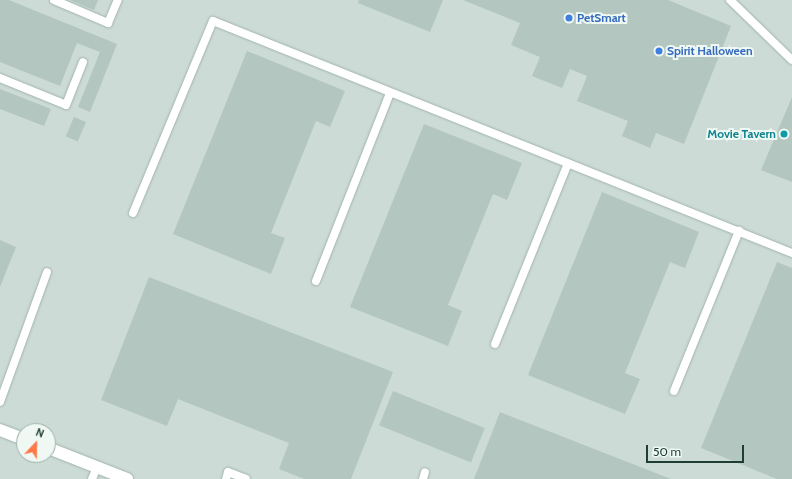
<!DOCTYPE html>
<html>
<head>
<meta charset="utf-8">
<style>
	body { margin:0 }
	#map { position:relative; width:792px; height:479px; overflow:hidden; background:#deebe6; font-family:Cabin,sans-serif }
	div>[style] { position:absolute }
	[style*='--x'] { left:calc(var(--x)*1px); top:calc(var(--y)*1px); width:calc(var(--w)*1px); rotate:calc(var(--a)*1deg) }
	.built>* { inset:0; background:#ccdbd5 }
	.building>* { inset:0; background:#b3c6bf; transform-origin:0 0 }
	.roads { filter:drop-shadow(0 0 1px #a1b3ad) drop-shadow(0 0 1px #a1b3ad) }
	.service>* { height:8px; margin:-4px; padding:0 4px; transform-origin:4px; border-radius:4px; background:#fff }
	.minor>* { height:12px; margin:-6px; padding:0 6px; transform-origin:6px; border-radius:6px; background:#fff }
	.dots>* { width:11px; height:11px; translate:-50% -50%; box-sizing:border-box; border:2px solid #eff8f3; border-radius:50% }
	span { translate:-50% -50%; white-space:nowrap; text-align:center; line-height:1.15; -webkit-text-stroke:4px #eff8f3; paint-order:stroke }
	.shop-label { font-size:12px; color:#366cbe; font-weight:700 }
	.left { translate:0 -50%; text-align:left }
	.culture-label { font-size:12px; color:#0d838f; font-weight:700 }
	.right { translate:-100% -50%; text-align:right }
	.north { position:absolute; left:16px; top:423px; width:40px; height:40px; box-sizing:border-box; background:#eff8f3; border:1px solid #9bada7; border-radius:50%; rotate:22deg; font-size:11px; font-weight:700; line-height:16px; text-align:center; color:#1e3d35 }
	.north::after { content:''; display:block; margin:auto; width:14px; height:18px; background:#ff7848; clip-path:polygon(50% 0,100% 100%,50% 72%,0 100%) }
	.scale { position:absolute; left:646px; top:445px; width:98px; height:18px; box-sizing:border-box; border:2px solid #1e3d35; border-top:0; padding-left:5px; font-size:12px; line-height:14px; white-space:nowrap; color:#1e3d35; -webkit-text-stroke:3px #eff8f3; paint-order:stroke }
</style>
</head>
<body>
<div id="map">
	<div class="built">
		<i style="clip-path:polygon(evenodd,0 0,792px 0,792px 479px,0 479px,0 0,24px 431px,48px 431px,48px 455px,24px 455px,24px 431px)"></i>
	</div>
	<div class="building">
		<i style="clip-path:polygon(0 0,9px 0,117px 44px,90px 112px,78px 107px,100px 52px,77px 43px,60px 86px,0 62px)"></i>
		<i style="clip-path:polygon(70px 0,98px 0,94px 10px)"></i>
		<i style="clip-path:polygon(359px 0,443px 0,430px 32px,358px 3px)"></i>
		<i style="clip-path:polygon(463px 0,668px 0,731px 26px,684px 144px,656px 133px,650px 148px,622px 136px,628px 121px,577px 101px,587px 76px,570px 69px,562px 88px,532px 76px,540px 57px,511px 45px,520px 23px)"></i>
		<i style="clip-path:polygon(247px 51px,345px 91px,330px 127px,316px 121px,271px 233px,285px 238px,271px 274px,173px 234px)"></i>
		<i style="clip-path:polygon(0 89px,51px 109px,44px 126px,0 109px)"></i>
		<i style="clip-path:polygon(792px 97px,792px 182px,761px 170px)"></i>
		<i style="left:74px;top:117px;width:13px;height:21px;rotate:23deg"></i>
		<i style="clip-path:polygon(424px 124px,522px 163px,507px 200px,493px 194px,448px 305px,462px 311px,448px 346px,350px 307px)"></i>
		<i style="clip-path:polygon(602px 192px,699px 232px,685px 268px,670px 262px,625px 373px,640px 379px,625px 414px,528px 375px)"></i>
		<i style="clip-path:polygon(0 240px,16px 247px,0 287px)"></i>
		<i style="clip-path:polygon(777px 262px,792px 268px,792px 479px,777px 479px,701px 448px)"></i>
		<i style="clip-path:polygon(149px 277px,393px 372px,351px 479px,304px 479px,279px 469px,289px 443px,178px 399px,167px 426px,101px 400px)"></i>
		<i style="left:393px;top:391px;width:99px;height:37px;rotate:22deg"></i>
		<i style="clip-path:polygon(500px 412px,671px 479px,474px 479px)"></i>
	</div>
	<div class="roads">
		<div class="service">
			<i style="--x:54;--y:0;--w:59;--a:23.1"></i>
			<i style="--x:108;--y:23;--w:25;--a:-67"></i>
			<i style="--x:730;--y:0;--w:86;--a:44.1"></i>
			<i style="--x:0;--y:78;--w:71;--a:22.2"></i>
			<i style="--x:66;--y:105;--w:46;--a:-68.4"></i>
			<i style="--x:133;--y:213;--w:208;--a:-67.4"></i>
			<i style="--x:213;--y:21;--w:624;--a:21.84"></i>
			<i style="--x:316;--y:281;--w:202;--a:-68.5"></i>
			<i style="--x:495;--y:344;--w:195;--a:-68"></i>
			<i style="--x:674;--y:391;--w:173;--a:-67.9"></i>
			<i style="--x:0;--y:402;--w:138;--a:-70.1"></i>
			<i style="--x:92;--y:479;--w:13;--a:-67"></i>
			<i style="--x:226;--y:479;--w:7;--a:-74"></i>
			<i style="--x:228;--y:472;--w:19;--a:21"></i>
			<i style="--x:423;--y:479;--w:7;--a:-74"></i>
		</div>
		<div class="minor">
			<i style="--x:0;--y:430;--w:26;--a:21"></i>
			<i style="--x:48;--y:448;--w:85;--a:21.4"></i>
		</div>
	</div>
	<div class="dots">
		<i style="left:569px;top:18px;background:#3f7fe0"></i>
		<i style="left:659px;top:51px;background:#3f7fe0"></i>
		<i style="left:784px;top:134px;background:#0f9aa8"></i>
	</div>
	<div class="shop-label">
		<span class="left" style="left:577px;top:18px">PetSmart</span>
		<span class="left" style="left:667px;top:51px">Spirit Halloween</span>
	</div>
	<div class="culture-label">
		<span class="right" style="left:776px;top:134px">Movie Tavern</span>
	</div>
	<div class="north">N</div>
	<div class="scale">50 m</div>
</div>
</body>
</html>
